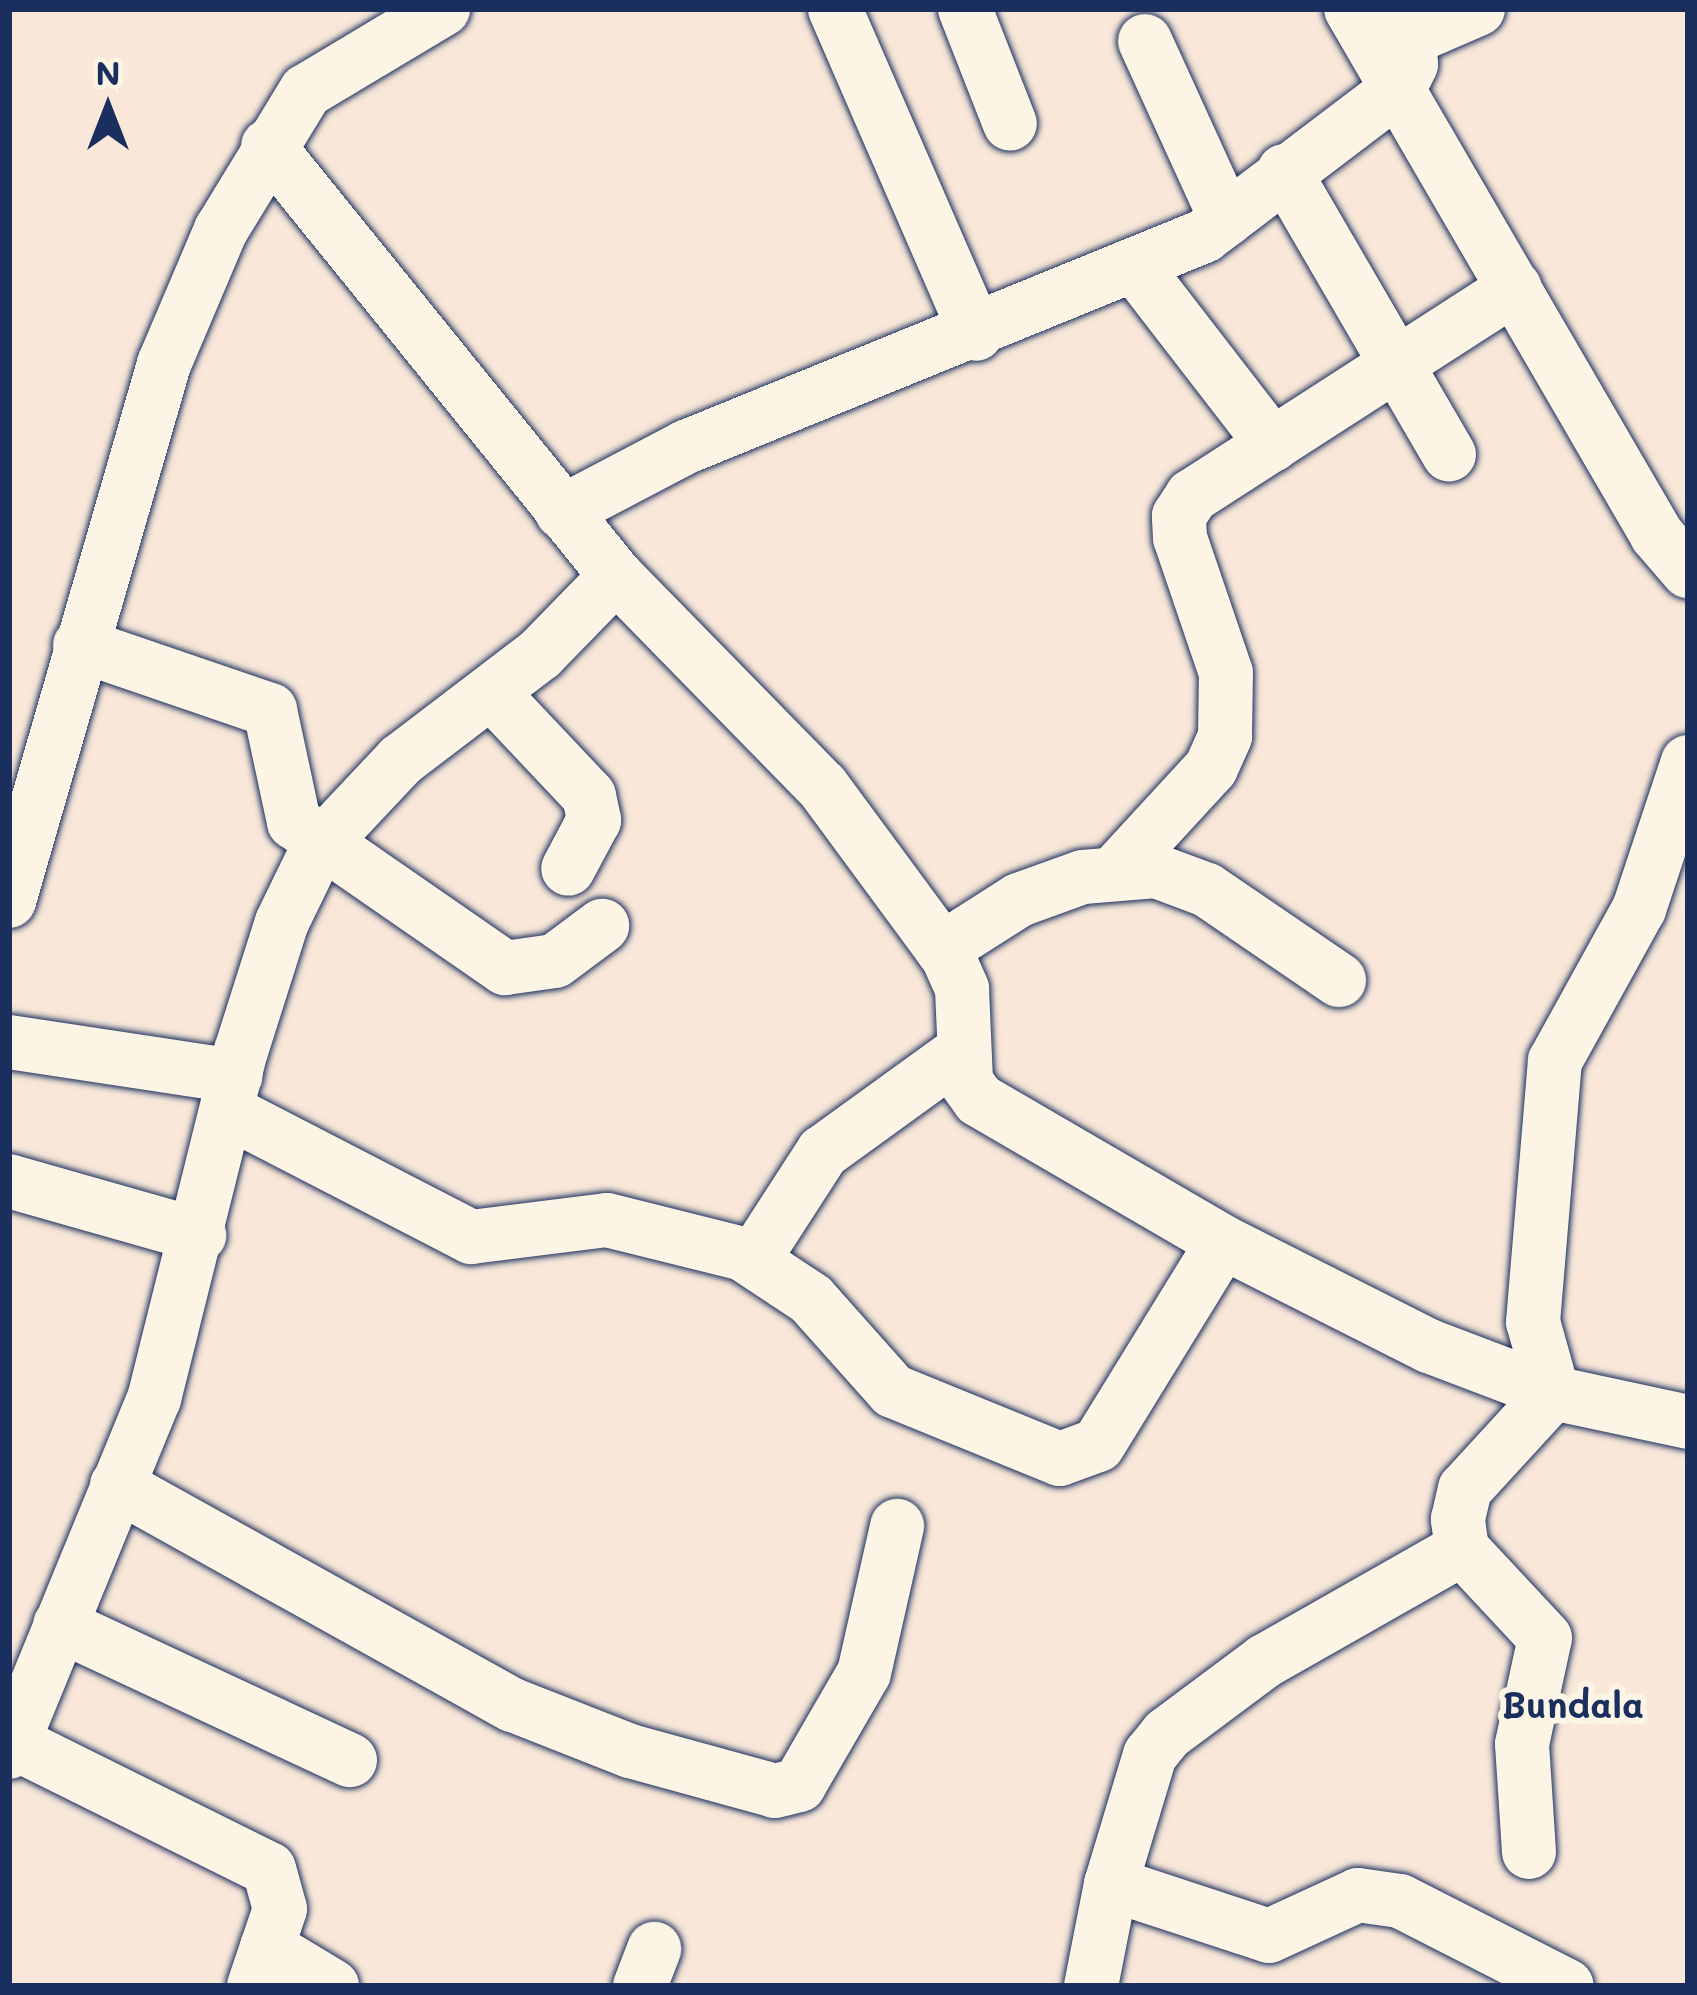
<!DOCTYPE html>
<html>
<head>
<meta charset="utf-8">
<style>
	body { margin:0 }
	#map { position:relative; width:1697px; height:1995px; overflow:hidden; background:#f9e8d9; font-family:Mali,sans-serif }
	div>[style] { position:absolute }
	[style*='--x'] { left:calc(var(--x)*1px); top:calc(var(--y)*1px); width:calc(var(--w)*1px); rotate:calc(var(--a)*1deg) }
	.roads { filter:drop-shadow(0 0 3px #1b2f5e) drop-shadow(0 0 3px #1b2f5e) }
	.minor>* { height:54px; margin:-27px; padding:0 27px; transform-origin:27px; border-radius:27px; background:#fcf5e5 }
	span { translate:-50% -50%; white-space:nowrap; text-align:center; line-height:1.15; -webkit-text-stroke:12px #fcf5e5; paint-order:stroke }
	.quarter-label { font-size:36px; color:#1b2f5e; font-weight:700 }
	.frame { position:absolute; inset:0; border:12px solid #1b2f5e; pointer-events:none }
	.north { position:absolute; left:48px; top:48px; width:120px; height:120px; -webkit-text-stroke:9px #fcf5e5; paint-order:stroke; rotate:0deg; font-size:33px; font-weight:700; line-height:48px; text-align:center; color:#1b2f5e }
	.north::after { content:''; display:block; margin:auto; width:42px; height:54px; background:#1b2f5e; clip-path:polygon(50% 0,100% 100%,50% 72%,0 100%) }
</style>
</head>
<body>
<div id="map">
	<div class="roads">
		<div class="minor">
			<i style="--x:835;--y:9;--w:354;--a:66.5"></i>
			<i style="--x:965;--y:9;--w:123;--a:68.6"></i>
			<i style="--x:1351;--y:9;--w:609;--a:59.81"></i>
			<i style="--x:1657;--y:535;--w:48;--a:49.3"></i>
			<i style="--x:1411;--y:38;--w:73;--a:-23.4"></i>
			<i style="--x:1145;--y:41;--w:196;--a:65.5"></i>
			<i style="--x:268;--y:146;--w:553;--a:51.02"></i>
			<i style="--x:616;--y:576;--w:294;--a:45.6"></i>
			<i style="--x:822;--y:786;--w:212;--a:53.6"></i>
			<i style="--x:948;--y:957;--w:35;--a:66"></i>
			<i style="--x:962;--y:989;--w:93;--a:87.5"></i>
			<i style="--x:966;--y:1082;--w:22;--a:54"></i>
			<i style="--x:979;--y:1100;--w:282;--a:30.2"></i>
			<i style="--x:1223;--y:1242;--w:231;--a:26.8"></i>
			<i style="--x:1429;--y:1346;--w:133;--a:20.8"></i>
			<i style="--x:1553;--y:1393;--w:138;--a:12.1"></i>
			<i style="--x:1284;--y:171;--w:328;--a:59.8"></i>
			<i style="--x:1137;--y:269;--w:222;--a:52.3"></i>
			<i style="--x:562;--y:512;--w:140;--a:-27.7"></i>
			<i style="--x:686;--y:447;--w:559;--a:-22.16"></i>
			<i style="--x:1204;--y:236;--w:246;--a:-37.2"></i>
			<i style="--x:1400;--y:87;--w:25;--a:-64"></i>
			<i style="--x:1411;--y:64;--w:55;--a:-93.1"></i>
			<i style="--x:80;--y:645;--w:201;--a:18.9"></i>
			<i style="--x:270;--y:710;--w:115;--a:77.9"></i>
			<i style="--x:294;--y:822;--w:257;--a:34.7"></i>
			<i style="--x:505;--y:968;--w:50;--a:-8"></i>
			<i style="--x:555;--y:961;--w:59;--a:-36.7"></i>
			<i style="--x:491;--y:692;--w:143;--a:46.7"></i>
			<i style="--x:589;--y:796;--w:25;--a:78"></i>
			<i style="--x:594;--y:820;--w:55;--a:118"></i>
			<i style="--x:1118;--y:869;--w:137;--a:-47.4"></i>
			<i style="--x:1211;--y:768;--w:35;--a:-66"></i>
			<i style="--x:1225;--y:736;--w:63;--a:-89.1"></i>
			<i style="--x:1226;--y:673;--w:143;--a:-108.8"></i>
			<i style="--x:1180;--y:538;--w:22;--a:-93"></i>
			<i style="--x:1179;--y:516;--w:24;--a:-57"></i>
			<i style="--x:1192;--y:496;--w:384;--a:-32.8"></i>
			<i style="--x:9;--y:901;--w:559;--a:-73.9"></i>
			<i style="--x:164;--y:364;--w:146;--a:-67"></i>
			<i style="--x:221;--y:230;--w:163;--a:-58.6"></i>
			<i style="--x:306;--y:91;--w:160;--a:-30.9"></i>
			<i style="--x:942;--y:949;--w:91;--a:-32.5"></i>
			<i style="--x:1019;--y:900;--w:68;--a:-19.8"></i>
			<i style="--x:1083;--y:877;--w:73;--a:-4.7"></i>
			<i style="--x:1156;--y:871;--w:54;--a:20.4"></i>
			<i style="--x:1207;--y:890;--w:160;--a:34.3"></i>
			<i style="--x:9;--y:1042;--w:229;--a:8.6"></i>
			<i style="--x:227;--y:1111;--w:275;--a:27.3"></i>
			<i style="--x:471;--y:1237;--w:137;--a:-7.1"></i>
			<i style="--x:607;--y:1220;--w:140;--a:14"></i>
			<i style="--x:743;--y:1254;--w:82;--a:33.5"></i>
			<i style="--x:811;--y:1299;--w:123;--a:48.3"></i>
			<i style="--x:893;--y:1391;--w:180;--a:22.2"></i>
			<i style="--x:1060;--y:1459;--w:40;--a:-20.2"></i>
			<i style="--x:1098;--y:1445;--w:238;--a:-58.4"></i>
			<i style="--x:9;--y:1181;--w:198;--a:15.9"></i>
			<i style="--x:753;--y:1260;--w:129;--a:-57.1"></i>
			<i style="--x:823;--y:1152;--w:169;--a:-35.9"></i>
			<i style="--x:117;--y:1485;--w:453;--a:29.1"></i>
			<i style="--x:513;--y:1705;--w:126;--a:21.5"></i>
			<i style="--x:630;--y:1751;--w:150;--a:15.4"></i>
			<i style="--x:775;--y:1791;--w:25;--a:-14"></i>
			<i style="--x:799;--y:1785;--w:129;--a:-59.9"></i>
			<i style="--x:864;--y:1673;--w:151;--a:-77.3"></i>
			<i style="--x:60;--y:1625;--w:320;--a:25"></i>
			<i style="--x:9;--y:1740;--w:290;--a:26.4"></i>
			<i style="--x:269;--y:1869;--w:41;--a:74.6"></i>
			<i style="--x:280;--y:1909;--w:81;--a:108.7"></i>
			<i style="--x:9;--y:1752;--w:382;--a:-67.7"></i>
			<i style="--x:154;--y:1399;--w:359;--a:-76"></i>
			<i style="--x:241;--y:1051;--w:135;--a:-72.4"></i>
			<i style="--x:282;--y:922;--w:82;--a:-64.1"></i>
			<i style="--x:318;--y:848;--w:121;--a:-46.7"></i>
			<i style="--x:401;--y:760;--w:175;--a:-37.3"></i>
			<i style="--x:540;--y:654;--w:109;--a:-45.7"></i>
			<i style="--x:1529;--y:1852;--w:108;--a:-93.7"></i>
			<i style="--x:1522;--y:1744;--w:108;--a:-77.8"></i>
			<i style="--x:1545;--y:1638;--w:122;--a:-133"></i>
			<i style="--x:1462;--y:1549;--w:30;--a:-98"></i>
			<i style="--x:1458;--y:1519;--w:31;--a:-77"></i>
			<i style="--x:1465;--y:1489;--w:130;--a:-47.5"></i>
			<i style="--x:1553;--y:1393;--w:74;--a:-105.7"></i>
			<i style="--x:1533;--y:1322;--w:262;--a:-85.2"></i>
			<i style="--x:1555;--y:1061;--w:174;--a:-61.1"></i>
			<i style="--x:1639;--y:909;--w:155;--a:-71.6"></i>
			<i style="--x:1111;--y:1884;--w:166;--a:18.2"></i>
			<i style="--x:1269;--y:1936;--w:98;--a:-24.7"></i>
			<i style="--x:1358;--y:1895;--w:42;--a:8.1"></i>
			<i style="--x:1400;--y:1901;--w:187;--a:27"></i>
			<i style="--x:267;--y:1947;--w:76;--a:31"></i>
			<i style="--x:640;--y:1986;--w:40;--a:-69"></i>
			<i style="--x:1091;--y:1986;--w:104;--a:-78.9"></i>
			<i style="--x:1111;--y:1884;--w:135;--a:-73.2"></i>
			<i style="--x:1150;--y:1755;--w:27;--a:-51"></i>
			<i style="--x:1167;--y:1734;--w:122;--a:-36.7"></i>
			<i style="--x:1265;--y:1661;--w:227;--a:-29.6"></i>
		</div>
	</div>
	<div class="quarter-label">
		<span style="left:1573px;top:1704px">Bundala</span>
	</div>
	<div class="frame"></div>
	<div class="north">N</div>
</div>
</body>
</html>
